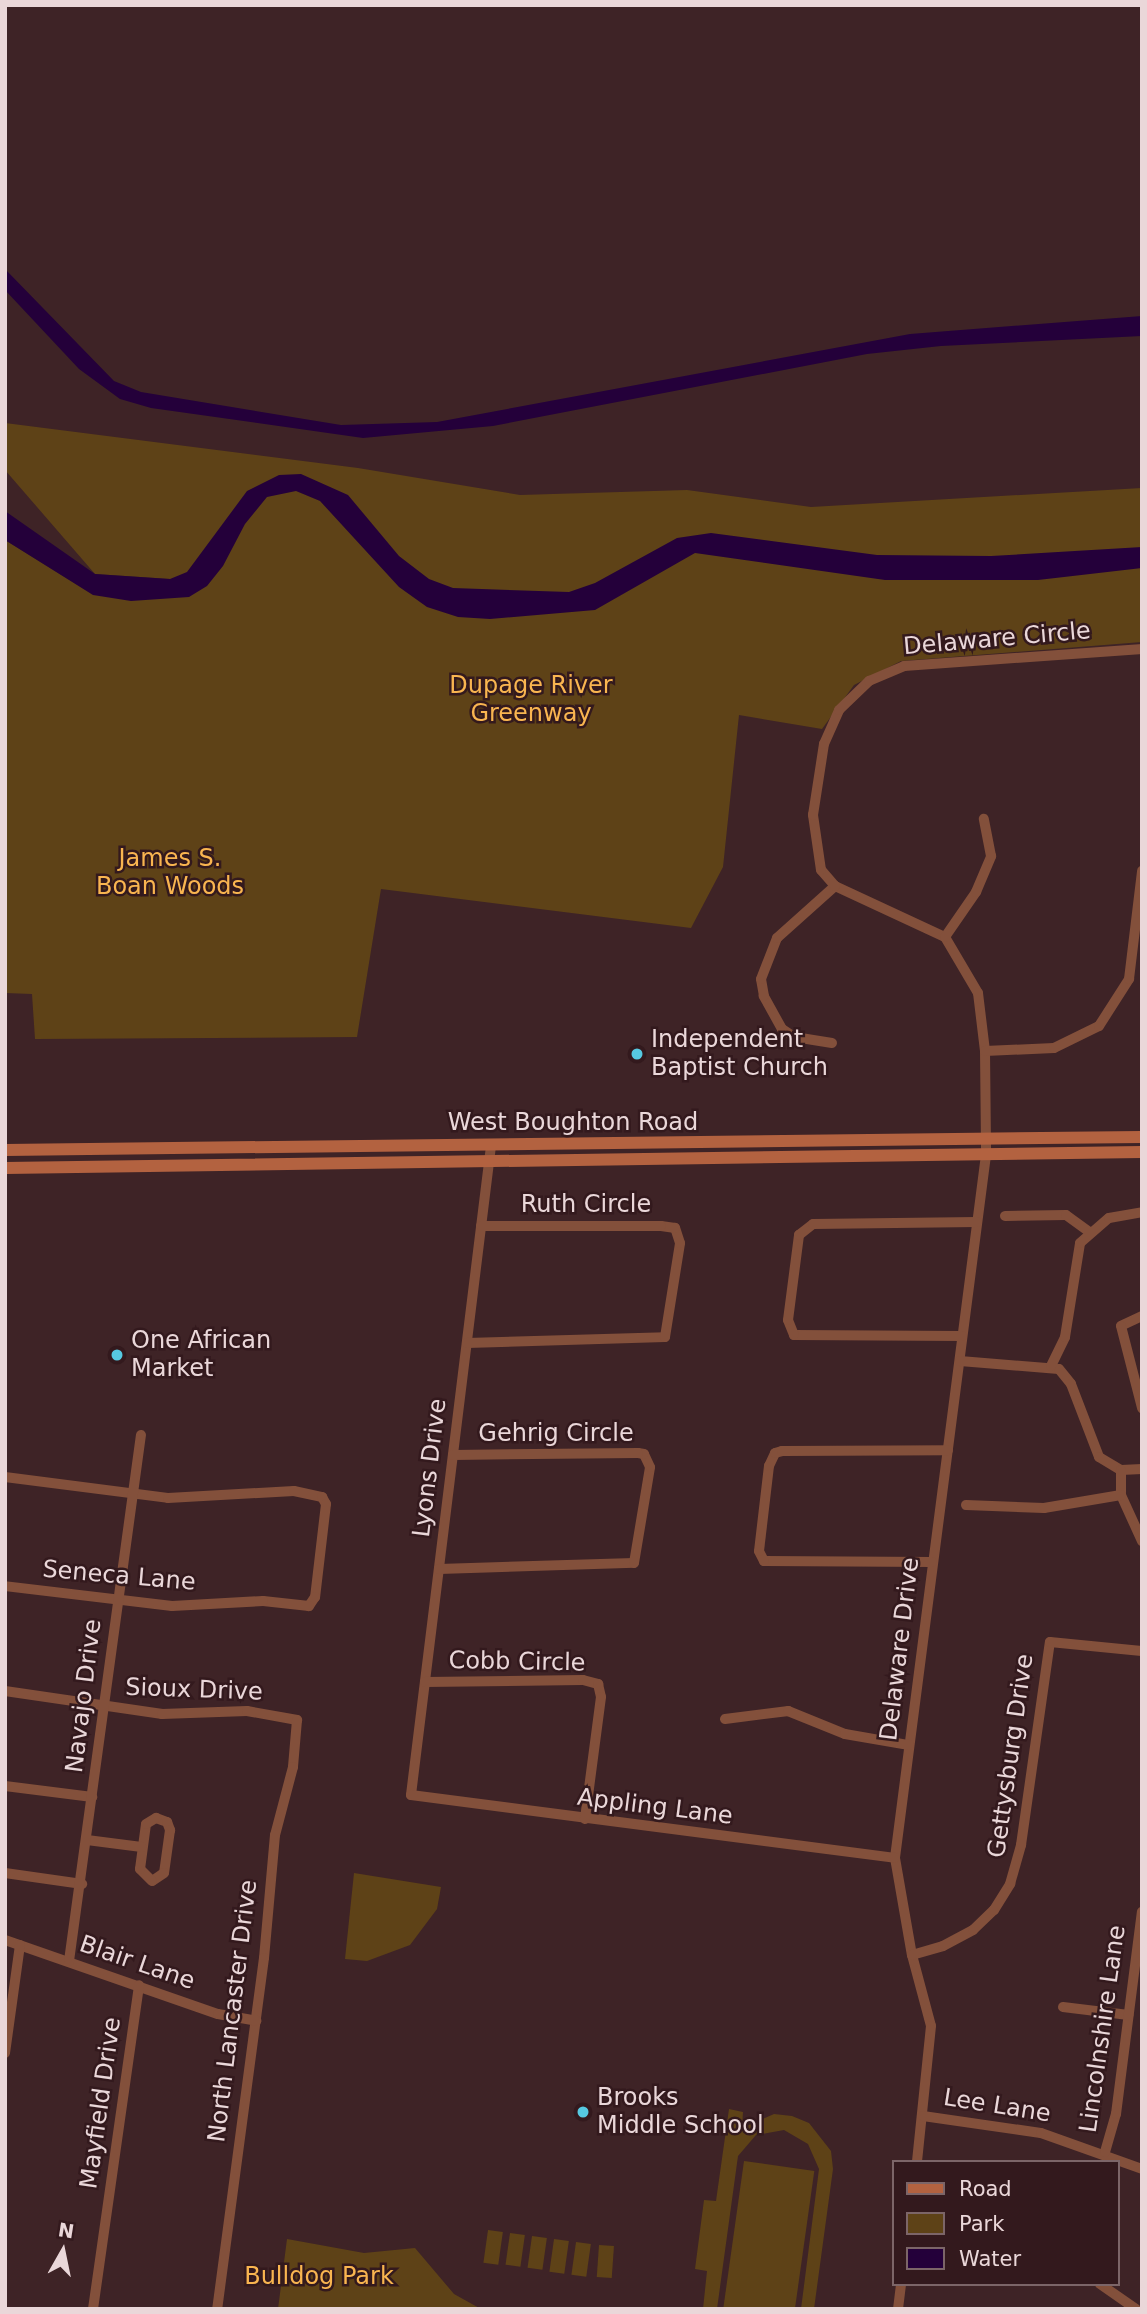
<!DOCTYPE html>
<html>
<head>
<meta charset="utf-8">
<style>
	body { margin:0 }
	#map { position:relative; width:1147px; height:2314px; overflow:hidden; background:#3e2326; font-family:"DejaVu Sans",sans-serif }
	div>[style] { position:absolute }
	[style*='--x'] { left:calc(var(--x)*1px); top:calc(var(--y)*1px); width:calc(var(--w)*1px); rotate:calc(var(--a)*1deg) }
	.green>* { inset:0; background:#5e4217; transform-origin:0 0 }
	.water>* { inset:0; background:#24003a }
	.minor>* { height:10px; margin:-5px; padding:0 5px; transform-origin:5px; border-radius:5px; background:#83503b }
	.secondary>* { height:12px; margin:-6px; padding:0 6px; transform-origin:6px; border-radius:6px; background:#b36240 }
	.dots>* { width:19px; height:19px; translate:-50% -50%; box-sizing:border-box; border:4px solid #33191d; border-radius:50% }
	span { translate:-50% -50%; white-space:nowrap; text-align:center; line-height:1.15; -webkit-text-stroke:5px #33191d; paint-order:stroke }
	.street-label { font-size:24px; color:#ead7d9 }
	.park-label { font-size:24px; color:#f9b550 }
	.poi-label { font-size:24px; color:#ead7d9 }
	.left { translate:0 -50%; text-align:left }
	.frame { position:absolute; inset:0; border:7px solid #ead7d9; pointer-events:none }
	.legend { position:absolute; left:892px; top:2160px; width:228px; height:126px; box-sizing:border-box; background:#33191d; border:2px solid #7c6568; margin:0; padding:9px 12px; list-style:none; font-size:21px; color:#ead7d9 }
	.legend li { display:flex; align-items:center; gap:14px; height:35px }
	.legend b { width:35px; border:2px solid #7c6568 }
	.north { position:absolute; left:28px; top:2216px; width:70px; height:70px; -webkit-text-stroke:5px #33191d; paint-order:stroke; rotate:9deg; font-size:19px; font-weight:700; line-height:28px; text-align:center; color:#ead7d9 }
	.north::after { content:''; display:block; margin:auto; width:24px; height:32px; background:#ead7d9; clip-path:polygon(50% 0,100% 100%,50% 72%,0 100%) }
</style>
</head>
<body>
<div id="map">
	<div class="green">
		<i style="clip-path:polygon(5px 423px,358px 468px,520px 495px,687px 490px,811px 507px,1142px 488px,1142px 642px,901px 661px,854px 685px,822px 729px,739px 715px,723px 867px,691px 928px,381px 889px,357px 1037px,35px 1039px,32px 994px,5px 993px,5px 540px,94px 595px,170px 579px,95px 574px,5px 470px)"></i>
		<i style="clip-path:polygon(354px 1873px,441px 1887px,437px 1909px,410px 1945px,367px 1961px,345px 1959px)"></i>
		<i style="clip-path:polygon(729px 2109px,743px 2112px,742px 2128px,774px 2114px,792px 2116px,809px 2123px,831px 2151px,833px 2169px,814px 2309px,801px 2309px,819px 2169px,808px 2144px,784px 2130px,756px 2135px,738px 2156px,717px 2309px,703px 2309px,707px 2271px,695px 2269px,704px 2200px,716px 2201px)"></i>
		<i style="left:744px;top:2161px;width:71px;height:150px;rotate:8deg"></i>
		<i style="left:488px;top:2230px;width:15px;height:33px;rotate:8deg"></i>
		<i style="left:510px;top:2233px;width:15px;height:32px;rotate:8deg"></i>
		<i style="left:532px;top:2236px;width:15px;height:32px;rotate:8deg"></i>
		<i style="clip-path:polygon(287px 2239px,364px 2253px,415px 2248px,454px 2294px,481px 2309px,278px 2309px)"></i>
		<i style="left:554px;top:2239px;width:15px;height:33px;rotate:8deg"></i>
		<i style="left:576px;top:2242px;width:15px;height:33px;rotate:8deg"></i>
		<i style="left:599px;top:2245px;width:15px;height:32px;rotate:4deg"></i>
	</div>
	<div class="water">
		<i style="clip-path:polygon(5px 269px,114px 381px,141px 392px,341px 425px,437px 422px,910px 334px,1142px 316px,1142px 336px,941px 346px,867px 354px,493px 426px,363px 438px,151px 408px,120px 399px,79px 369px,5px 290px)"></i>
		<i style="clip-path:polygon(301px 474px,348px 495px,399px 556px,429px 579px,453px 588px,569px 592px,595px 583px,677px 538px,711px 533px,877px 555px,991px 556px,1142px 547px,1142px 568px,1038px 580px,885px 580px,695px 553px,595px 610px,490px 619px,458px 617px,427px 607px,399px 587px,320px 501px,296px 491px,267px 497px,245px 524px,223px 566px,207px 586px,189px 597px,131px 601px,93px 595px,5px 540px,5px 511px,95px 574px,170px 579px,187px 572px,247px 491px,279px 475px)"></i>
	</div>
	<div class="minor">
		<i style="--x:835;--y:886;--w:121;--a:24.9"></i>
		<i style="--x:945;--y:937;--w:65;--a:59.5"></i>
		<i style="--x:978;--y:993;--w:58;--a:83.1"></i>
		<i style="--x:985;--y:1051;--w:104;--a:89.4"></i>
		<i style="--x:986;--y:1155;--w:709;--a:97.38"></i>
		<i style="--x:895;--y:1858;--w:98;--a:80.1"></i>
		<i style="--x:912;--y:1955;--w:73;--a:75"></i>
		<i style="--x:931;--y:2026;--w:137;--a:95.9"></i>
		<i style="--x:945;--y:937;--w:55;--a:-55.4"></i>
		<i style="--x:976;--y:892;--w:39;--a:-67"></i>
		<i style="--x:991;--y:856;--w:38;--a:-101"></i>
		<i style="--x:832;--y:1043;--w:38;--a:-171"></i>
		<i style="--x:794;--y:1037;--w:14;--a:-146"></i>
		<i style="--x:782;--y:1029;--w:38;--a:-119"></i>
		<i style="--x:764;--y:996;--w:17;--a:-100"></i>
		<i style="--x:761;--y:979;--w:44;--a:-68.7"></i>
		<i style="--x:777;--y:938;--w:78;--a:-41.9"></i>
		<i style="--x:835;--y:886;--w:21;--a:-131"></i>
		<i style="--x:821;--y:870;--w:56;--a:-98.3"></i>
		<i style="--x:813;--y:815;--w:72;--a:-81.2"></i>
		<i style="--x:824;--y:744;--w:37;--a:-66"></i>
		<i style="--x:839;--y:710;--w:42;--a:-44"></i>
		<i style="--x:869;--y:681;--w:38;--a:-23"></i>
		<i style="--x:904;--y:666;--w:239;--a:-4.1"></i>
		<i style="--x:985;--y:1051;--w:69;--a:-2.5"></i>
		<i style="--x:1054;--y:1048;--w:50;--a:-26.1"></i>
		<i style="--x:1099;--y:1026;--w:56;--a:-57.4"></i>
		<i style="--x:1129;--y:979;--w:109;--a:-83.1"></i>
		<i style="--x:491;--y:1146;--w:654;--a:97.03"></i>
		<i style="--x:411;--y:1795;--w:488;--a:7.4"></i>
		<i style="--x:1005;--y:1216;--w:61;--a:-0.9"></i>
		<i style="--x:1066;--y:1215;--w:29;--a:36"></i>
		<i style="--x:1142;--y:1316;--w:23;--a:155"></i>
		<i style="--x:1121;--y:1326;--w:85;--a:75.6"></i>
		<i style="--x:962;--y:1336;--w:168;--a:-179.7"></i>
		<i style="--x:794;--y:1335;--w:16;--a:-112"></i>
		<i style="--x:788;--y:1320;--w:86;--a:-82.6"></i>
		<i style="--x:799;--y:1235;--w:18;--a:-38"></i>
		<i style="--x:813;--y:1224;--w:164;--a:-0.7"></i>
		<i style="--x:467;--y:1343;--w:198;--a:-1.7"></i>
		<i style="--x:665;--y:1337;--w:95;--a:-80.9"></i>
		<i style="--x:680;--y:1243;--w:16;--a:-108"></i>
		<i style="--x:675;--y:1228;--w:14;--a:-172"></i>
		<i style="--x:661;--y:1226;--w:180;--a:180"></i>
		<i style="--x:960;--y:1361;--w:99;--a:4.6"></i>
		<i style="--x:1059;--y:1369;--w:19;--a:51"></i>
		<i style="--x:1071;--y:1384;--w:78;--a:69"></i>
		<i style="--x:1099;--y:1457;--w:26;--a:31"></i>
		<i style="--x:1121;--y:1470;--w:21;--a:-3"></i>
		<i style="--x:1051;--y:1366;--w:32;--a:-64"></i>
		<i style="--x:1065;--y:1337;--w:95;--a:-80.9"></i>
		<i style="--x:1080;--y:1243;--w:38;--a:-41"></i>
		<i style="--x:1109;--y:1218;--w:34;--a:-10"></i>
		<i style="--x:1121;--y:1470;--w:25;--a:90"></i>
		<i style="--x:1121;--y:1495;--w:51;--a:65.5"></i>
		<i style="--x:5;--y:1477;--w:164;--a:7.3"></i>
		<i style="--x:168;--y:1498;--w:126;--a:-3.2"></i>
		<i style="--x:294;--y:1491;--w:29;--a:12"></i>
		<i style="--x:322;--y:1497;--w:8;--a:60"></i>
		<i style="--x:326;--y:1504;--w:94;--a:96.7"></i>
		<i style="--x:315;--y:1597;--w:11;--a:124"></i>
		<i style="--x:309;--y:1606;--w:46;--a:-173.8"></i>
		<i style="--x:263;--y:1601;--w:91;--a:176.9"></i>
		<i style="--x:172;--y:1606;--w:168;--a:-173.2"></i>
		<i style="--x:966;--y:1505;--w:78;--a:2.2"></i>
		<i style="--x:1044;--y:1508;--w:78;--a:-9.6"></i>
		<i style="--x:932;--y:1562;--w:168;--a:-179.7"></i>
		<i style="--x:764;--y:1561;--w:11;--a:-117"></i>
		<i style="--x:759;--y:1551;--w:86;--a:-83.3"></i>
		<i style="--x:769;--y:1466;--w:14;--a:-65"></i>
		<i style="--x:775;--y:1453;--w:7;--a:-16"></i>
		<i style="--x:782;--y:1451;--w:166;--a:-0.3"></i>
		<i style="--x:439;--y:1569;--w:195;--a:-1.8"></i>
		<i style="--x:634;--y:1563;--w:97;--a:-80.5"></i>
		<i style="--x:650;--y:1467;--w:14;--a:-115"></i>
		<i style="--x:644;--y:1454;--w:6;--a:-171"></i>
		<i style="--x:638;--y:1453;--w:185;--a:179.4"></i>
		<i style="--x:425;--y:1682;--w:158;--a:-0.7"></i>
		<i style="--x:583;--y:1680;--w:16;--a:15"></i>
		<i style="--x:598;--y:1684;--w:13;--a:77"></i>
		<i style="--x:601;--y:1697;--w:123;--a:97.5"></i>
		<i style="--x:5;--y:1691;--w:159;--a:8.3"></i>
		<i style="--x:162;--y:1714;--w:85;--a:-2"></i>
		<i style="--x:247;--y:1711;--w:51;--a:10.2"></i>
		<i style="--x:297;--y:1720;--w:47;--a:94.9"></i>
		<i style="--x:293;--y:1767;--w:70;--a:104.8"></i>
		<i style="--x:275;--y:1835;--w:123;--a:95.1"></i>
		<i style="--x:264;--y:1958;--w:354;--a:97.6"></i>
		<i style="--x:725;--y:1719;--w:64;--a:-7.2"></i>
		<i style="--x:788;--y:1711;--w:61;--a:22"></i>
		<i style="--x:845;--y:1734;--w:65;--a:9.8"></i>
		<i style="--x:5;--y:1786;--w:88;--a:7.2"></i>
		<i style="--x:156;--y:1818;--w:12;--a:20"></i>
		<i style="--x:167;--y:1822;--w:9;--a:69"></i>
		<i style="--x:170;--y:1830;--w:43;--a:97.9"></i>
		<i style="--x:164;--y:1873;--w:14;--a:146"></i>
		<i style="--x:152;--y:1881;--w:17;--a:-135"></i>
		<i style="--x:140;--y:1869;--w:45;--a:-82.4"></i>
		<i style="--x:146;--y:1824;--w:12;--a:-31"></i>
		<i style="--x:87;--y:1840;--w:55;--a:7.3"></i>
		<i style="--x:5;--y:1873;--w:78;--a:8.1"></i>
		<i style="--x:5;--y:1940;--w:225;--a:19.2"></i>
		<i style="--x:218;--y:2014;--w:39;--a:10"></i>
		<i style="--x:912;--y:1955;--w:32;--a:-16"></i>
		<i style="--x:943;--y:1946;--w:34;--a:-28"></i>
		<i style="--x:973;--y:1930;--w:29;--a:-44"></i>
		<i style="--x:994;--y:1910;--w:31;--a:-58"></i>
		<i style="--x:1010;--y:1884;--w:41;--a:-74.2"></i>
		<i style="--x:1021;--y:1845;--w:205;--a:-81.9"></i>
		<i style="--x:1050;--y:1642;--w:92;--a:5.6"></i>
		<i style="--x:69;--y:1961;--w:531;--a:-82.21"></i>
		<i style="--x:1063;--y:2007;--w:66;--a:6.9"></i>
		<i style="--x:5;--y:2053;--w:109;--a:-82.1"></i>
		<i style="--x:923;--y:2116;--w:119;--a:8.2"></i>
		<i style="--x:1041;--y:2133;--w:107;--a:19.6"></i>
		<i style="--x:1105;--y:2152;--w:40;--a:-74"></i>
		<i style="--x:1116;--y:2114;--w:204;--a:-82.7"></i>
		<i style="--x:1100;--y:2284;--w:44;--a:34.8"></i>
		<i style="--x:93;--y:2309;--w:327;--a:-81.9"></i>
		<i style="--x:898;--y:2309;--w:25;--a:-83"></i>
	</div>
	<div class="secondary">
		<i style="--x:5;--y:1150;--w:1137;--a:-0.66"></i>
		<i style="--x:5;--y:1168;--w:1137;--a:-0.81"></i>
	</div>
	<div class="dots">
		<i style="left:637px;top:1054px;background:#56c9e1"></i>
		<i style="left:117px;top:1355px;background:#56c9e1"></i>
		<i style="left:583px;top:2112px;background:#56c9e1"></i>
	</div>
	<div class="street-label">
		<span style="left:997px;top:639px;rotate:-5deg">Delaware Circle</span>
		<span style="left:573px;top:1123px">West Boughton Road</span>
		<span style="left:586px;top:1205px">Ruth Circle</span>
		<span style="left:556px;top:1434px">Gehrig Circle</span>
		<span style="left:430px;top:1468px;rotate:-83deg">Lyons Drive</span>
		<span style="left:119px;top:1576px;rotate:5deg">Seneca Lane</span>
		<span style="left:900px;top:1649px;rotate:-83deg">Delaware Drive</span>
		<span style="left:517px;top:1662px;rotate:1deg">Cobb Circle</span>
		<span style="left:194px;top:1690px;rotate:2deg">Sioux Drive</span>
		<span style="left:84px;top:1696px;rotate:-83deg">Navajo Drive</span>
		<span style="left:1011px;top:1756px;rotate:-82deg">Gettysburg Drive</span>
		<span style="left:655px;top:1807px;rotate:7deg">Appling Lane</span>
		<span style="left:137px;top:1963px;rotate:19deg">Blair Lane</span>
		<span style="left:233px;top:2011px;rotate:-83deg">North Lancaster Drive</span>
		<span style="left:1103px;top:2029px;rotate:-82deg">Lincolnshire Lane</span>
		<span style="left:101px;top:2103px;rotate:-82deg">Mayfield Drive</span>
		<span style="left:997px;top:2106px;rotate:9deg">Lee Lane</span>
	</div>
	<div class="park-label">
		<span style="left:531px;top:700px">Dupage River<br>Greenway</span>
		<span style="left:170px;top:873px">James S.<br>Boan Woods</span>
		<span style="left:319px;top:2277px">Bulldog Park</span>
	</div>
	<div class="poi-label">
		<span class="left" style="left:651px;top:1054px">Independent<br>Baptist Church</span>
		<span class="left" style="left:131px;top:1355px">One African<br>Market</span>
		<span class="left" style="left:597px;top:2112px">Brooks<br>Middle School</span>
	</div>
	<div class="frame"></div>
	<ul class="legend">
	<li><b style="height:9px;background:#b36240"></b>Road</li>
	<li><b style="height:19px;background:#5e4217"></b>Park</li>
	<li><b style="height:19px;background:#24003a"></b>Water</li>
	</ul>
	<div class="north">N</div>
</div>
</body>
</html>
